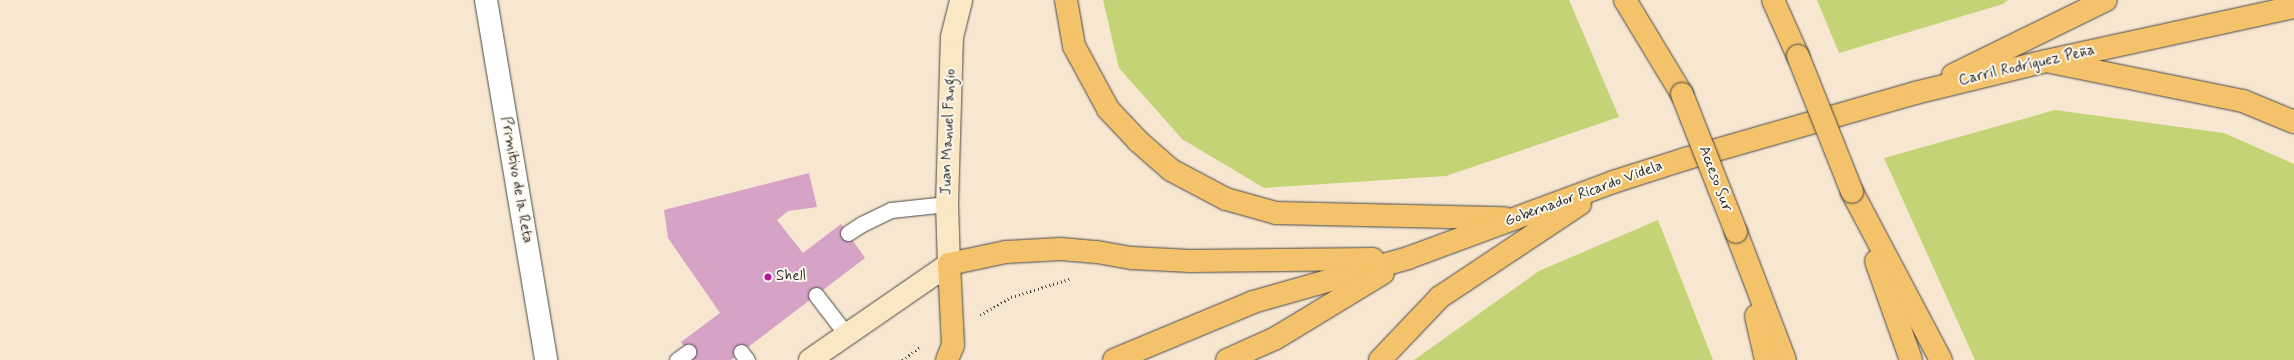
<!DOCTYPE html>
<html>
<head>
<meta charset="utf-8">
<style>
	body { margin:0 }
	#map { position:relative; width:2294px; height:360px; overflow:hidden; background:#f7e7d1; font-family:Mynerve,sans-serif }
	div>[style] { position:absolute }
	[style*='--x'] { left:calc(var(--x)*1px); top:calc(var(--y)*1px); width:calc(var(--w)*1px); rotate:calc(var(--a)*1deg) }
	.green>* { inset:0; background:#c4d375 }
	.building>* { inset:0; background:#d6a2c6 }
	.path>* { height:2.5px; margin-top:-1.25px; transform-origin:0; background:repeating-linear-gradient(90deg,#4a4744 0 1px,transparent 0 4px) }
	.roads { filter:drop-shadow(0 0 1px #4a4744) drop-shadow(0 0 1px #4a4744) }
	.lane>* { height:15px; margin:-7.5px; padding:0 7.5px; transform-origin:7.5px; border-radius:7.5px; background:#fff }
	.street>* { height:22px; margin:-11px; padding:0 11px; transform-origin:11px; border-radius:11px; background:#fff }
	.secondary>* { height:22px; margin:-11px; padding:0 11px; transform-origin:11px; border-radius:11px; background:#fae7c3 }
	.primary>* { height:22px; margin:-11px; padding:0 11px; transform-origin:11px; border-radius:11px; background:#f3c26a }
	.highway>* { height:22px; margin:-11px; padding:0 11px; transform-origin:11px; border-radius:11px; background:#f3c26a }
	.bridges { filter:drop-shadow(0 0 1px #4a4744) drop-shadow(0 0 1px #4a4744) }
	.highway-bridge>* { height:22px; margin:-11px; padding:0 11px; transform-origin:11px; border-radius:11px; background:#f3c26a }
	.dots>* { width:11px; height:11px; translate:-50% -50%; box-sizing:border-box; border:2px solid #fbf7ec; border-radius:50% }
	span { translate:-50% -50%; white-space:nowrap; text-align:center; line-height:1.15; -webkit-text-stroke:4px #fbf7ec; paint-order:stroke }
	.street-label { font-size:15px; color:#2b2b2b }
	.poi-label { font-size:15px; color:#2b2b2b }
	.left { translate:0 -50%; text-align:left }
</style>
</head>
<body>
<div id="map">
	<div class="green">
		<i style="clip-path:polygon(1103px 0,1569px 0,1619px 117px,1446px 176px,1264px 188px,1182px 139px,1119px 68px)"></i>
		<i style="clip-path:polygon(1817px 0,2008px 0,2003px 4px,1839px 53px)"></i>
		<i style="clip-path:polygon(2055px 110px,2224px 133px,2294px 164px,2294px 360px,1975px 360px,1884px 158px)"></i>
		<i style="clip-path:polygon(1658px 220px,1713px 360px,1414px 360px,1539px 271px)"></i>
	</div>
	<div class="building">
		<i style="clip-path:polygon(809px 173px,817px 207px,788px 211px,777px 220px,803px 253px,841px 224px,865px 258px,731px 360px,693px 360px,681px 342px,720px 313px,668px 238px,664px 210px)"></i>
	</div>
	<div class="path">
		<i style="--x:980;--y:315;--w:36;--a:-30"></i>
		<i style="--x:1011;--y:297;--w:61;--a:-17.2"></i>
		<i style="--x:902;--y:360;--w:24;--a:-36"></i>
	</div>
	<div class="roads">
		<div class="lane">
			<i style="--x:848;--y:233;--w:17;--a:-33"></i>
			<i style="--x:862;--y:224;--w:32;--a:-26"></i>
			<i style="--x:891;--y:210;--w:56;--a:-6.1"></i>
			<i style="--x:816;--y:295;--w:49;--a:52.4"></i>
			<i style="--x:741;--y:352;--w:10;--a:53"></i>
			<i style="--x:677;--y:360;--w:14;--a:-36"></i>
		</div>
		<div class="street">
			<i style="--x:486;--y:0;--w:365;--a:80.5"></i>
		</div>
		<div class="secondary">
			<i style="--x:810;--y:360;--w:169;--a:-34.6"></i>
			<i style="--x:949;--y:264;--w:60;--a:-91.9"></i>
			<i style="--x:947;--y:204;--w:167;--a:-88.3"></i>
			<i style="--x:952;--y:37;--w:38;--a:-76"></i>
		</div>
		<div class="primary">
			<i style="--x:2046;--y:61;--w:254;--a:-12.3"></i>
		</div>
		<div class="highway">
			<i style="--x:1066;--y:0;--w:47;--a:80.1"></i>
			<i style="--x:1074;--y:46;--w:72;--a:61.6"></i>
			<i style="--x:1108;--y:109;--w:44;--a:46.8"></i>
			<i style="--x:1138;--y:141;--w:44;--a:41.3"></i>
			<i style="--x:1171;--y:170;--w:62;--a:27.8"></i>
			<i style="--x:1226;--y:199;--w:52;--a:15.6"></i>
			<i style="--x:1276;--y:213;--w:228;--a:1.3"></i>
			<i style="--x:1625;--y:0;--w:110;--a:58.8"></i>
			<i style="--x:1773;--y:0;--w:61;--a:65.9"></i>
			<i style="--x:1953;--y:75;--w:170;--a:-26.1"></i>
			<i style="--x:1852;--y:192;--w:190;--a:62.1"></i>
			<i style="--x:1736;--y:232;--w:137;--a:69.1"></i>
			<i style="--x:1876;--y:261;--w:105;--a:70.5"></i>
			<i style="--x:1756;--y:316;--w:45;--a:77.2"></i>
			<i style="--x:947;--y:360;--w:16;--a:-68"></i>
			<i style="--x:953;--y:345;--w:81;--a:-92.8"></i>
			<i style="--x:949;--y:264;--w:58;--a:-11.9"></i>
			<i style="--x:1006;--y:252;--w:55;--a:-3.1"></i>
			<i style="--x:1061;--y:249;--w:36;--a:5"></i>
			<i style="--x:1097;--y:252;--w:36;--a:10"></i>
			<i style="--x:1132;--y:258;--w:58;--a:3"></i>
			<i style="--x:1190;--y:261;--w:183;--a:-0.6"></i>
			<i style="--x:1114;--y:360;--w:151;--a:-22.6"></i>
			<i style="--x:1253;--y:302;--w:161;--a:-15.8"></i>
			<i style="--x:1408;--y:258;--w:219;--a:-20.3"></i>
			<i style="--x:1613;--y:182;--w:76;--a:-17.7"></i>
			<i style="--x:1685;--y:159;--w:239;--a:-16"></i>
			<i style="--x:1915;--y:93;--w:135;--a:-13.7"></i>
			<i style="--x:2046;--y:61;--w:201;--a:11.5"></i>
			<i style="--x:2243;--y:101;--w:55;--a:22.4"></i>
			<i style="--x:1227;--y:360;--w:54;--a:-24.2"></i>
			<i style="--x:1276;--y:338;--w:125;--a:-31.3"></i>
			<i style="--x:1380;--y:360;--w:87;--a:-46.4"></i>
			<i style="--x:1440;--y:297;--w:168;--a:-33.6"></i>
		</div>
	</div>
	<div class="bridges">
		<div class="highway-bridge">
			<i style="--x:1798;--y:56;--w:146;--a:68.3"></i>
			<i style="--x:1682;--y:94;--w:148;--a:68.6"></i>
		</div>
	</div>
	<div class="dots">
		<i style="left:768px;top:277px;background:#b5179e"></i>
	</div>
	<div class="street-label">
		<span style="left:2027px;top:66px;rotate:-13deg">Carril Rodríguez Peña</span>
		<span style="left:949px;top:132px;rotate:-88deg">Juan Manuel Fangio</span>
		<span style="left:1715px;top:179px;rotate:69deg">Acceso Sur</span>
		<span style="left:516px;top:180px;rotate:80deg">Primitivo de la Reta</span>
		<span style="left:1584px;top:194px;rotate:-20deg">Gobernador Ricardo Videla</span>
	</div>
	<div class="poi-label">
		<span class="left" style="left:776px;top:277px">Shell</span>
	</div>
</div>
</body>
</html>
